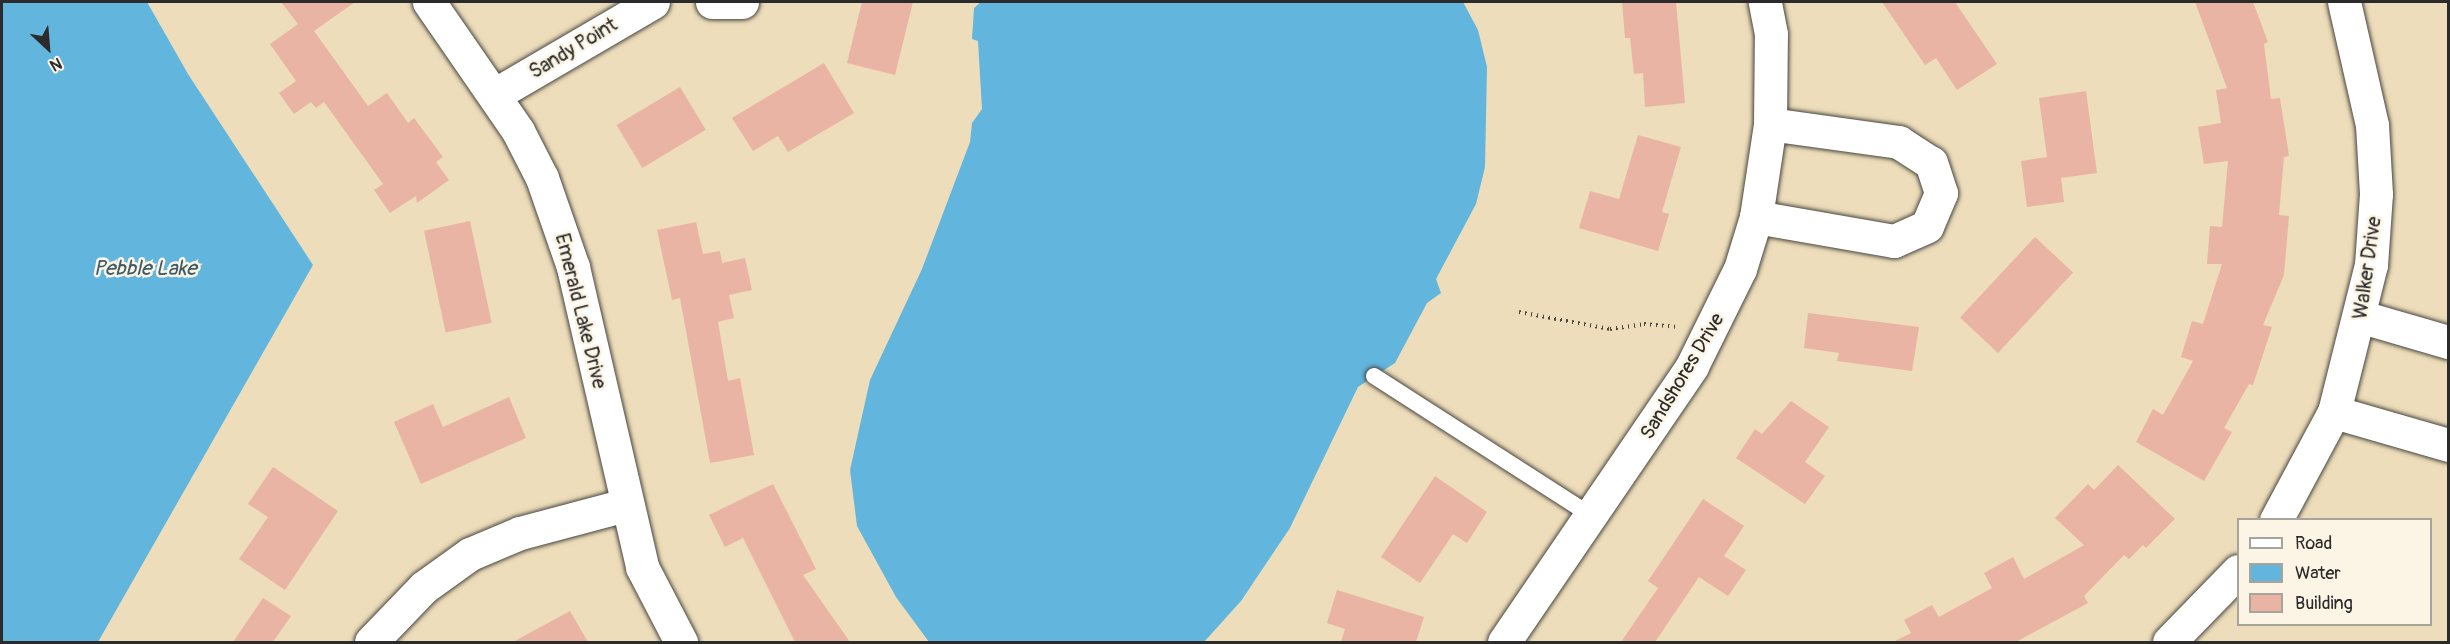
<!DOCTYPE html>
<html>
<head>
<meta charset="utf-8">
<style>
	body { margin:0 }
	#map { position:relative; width:2450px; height:644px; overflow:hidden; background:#edddba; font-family:Pangolin,sans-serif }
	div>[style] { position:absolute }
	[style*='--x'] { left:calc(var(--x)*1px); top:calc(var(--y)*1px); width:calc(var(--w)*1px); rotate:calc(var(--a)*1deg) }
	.water>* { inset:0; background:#62b5dd }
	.building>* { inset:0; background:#eab4a5; transform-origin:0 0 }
	.path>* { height:4px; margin-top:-2px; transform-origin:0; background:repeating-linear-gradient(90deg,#484640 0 1.5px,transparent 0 6px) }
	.roads { filter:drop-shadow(0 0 2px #484640) drop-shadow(0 0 2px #484640) }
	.lane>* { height:16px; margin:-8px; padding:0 8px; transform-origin:8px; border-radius:8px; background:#fff }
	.street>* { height:33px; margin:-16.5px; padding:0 16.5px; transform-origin:16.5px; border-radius:16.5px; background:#fff }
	span { translate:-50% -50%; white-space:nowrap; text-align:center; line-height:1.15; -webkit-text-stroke:5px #fcf5e5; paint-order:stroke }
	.street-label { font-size:20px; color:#2b2b2b }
	.water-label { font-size:21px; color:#3e5b69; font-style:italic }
	.frame { position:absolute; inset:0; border:3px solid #2b2b2b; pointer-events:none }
	.legend { position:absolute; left:2237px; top:518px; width:195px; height:108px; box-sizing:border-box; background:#fcf5e5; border:2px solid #a8a49b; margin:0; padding:8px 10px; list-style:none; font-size:18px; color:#2b2b2b }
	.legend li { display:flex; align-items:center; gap:12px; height:30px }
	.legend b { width:30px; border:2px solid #a8a49b }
	.north { position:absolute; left:18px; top:18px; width:60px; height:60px; -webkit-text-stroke:4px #fcf5e5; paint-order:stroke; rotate:154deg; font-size:16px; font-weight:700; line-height:24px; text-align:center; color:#2b2b2b }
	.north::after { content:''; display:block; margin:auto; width:21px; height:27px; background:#2b2b2b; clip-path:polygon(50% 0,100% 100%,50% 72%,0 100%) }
</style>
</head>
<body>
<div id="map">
	<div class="water">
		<i style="clip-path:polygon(2px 2px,147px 2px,188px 74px,313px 265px,98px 642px,2px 642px)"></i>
		<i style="clip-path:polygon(981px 2px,1463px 2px,1478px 30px,1487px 67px,1485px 167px,1476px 204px,1436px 279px,1441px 293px,1427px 303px,1395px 363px,1358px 387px,1290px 528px,1241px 601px,1204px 642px,929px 642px,896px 597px,857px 526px,850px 470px,870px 380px,922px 269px,970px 142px,972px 123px,982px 109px,978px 41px,972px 39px,974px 8px)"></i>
	</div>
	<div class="building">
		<i style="clip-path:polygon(281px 2px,355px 2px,314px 31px,368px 106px,387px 93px,408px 123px,414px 118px,443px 157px,436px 162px,449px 180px,417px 203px,416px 196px,390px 213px,374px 190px,383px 184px,324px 102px,316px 108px,311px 102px,294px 114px,279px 93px,296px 81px,270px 44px,298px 24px)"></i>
		<i style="clip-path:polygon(862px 2px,913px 2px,895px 75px,847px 63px)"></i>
		<i style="clip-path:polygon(1622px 2px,1676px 2px,1685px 103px,1645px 107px,1643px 73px,1634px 74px,1630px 38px,1625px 38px)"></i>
		<i style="clip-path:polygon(1882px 2px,1955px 2px,1997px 64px,1957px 90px,1936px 58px,1925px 65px)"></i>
		<i style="clip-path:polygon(2195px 2px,2253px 2px,2268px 42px,2264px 44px,2271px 99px,2280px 98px,2289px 156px,2284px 157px,2279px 215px,2289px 216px,2284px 275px,2263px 325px,2272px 327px,2253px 385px,2249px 384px,2224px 428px,2232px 432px,2204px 481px,2136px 442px,2153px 409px,2163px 415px,2193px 361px,2181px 357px,2192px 321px,2203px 324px,2222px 264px,2207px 264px,2210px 226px,2222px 227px,2228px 161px,2204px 164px,2198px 127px,2221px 123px,2216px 90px,2227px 88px)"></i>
		<i style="clip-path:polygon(824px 63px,854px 113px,788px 152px,778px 136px,753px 151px,732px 118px)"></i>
		<i style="left:680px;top:87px;width:50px;height:74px;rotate:59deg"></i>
		<i style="clip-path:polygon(2086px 91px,2097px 173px,2061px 178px,2064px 202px,2027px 207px,2021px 161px,2047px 157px,2039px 98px)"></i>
		<i style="clip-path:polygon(1638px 135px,1681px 147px,1662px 212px,1669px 214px,1658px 251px,1579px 228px,1590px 191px,1619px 199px)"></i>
		<i style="left:470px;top:221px;width:104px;height:47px;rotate:78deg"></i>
		<i style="clip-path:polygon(696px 222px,703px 254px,720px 251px,722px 263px,745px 258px,752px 290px,729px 295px,734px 318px,718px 322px,728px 381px,740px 378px,754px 455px,710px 463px,680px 298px,672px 300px,657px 230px)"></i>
		<i style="left:2035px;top:237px;width:52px;height:110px;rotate:43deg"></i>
		<i style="clip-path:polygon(1808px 313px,1919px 327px,1912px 371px,1837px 361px,1839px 353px,1804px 348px)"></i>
		<i style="clip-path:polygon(509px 397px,526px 438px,421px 484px,394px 422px,433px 404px,443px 427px)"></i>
		<i style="clip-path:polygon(1791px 401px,1829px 427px,1805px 462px,1825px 476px,1805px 504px,1736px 458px,1755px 429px,1762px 434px)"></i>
		<i style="clip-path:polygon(2118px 465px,2175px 519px,2146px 548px,2143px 545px,2129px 559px,2124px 555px,2084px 596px,2088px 603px,2016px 642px,1893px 642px,1911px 633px,1904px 620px,1932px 605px,1939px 617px,1992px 588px,1984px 573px,2013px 557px,2024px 579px,2084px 545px,2055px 518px,2088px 484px,2094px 490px)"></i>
		<i style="clip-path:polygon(273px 467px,338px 511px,285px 590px,239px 559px,268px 517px,248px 504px)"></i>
		<i style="clip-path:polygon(1435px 476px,1487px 512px,1467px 543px,1453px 534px,1420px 583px,1381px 557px)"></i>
		<i style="clip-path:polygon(773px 484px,816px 569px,803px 575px,850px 642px,795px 642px,743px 538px,725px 547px,709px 515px)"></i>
		<i style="clip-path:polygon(1703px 499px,1744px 526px,1724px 556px,1746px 570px,1728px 596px,1699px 577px,1655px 642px,1621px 642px,1658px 588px,1648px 581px)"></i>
		<i style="clip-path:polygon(1337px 590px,1424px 617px,1416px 642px,1341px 642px,1345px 629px,1327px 623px)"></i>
		<i style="clip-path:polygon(263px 598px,291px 616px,273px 642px,233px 642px)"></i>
		<i style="clip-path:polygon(570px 611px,588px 642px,513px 642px)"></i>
	</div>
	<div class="path">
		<i style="--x:1519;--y:312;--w:93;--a:10.6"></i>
		<i style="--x:1610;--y:329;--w:34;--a:-8"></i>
		<i style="--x:1644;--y:324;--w:33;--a:5"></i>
	</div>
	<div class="roads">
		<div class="lane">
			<i style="--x:1374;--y:376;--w:259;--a:32.7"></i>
		</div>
		<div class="street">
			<i style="--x:429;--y:2;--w:157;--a:55.4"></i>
			<i style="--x:518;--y:131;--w:53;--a:62.9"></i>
			<i style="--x:542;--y:178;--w:94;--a:70.8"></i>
			<i style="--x:573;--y:267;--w:308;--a:77"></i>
			<i style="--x:642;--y:567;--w:85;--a:62.5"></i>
			<i style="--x:712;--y:2;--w:30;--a:0"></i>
			<i style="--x:494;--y:95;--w:184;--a:-30.3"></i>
			<i style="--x:1756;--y:217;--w:140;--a:9.9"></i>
			<i style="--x:1894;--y:241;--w:36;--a:-24"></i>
			<i style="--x:1927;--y:226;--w:36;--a:-67"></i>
			<i style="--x:1941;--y:193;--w:32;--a:-108"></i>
			<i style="--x:1931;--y:163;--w:38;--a:-147"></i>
			<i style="--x:1899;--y:142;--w:130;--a:-172.1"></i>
			<i style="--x:2362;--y:317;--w:90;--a:16.2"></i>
			<i style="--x:2334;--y:412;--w:119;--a:16.1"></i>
			<i style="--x:2276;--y:520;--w:123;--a:-61.8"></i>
			<i style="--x:2334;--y:412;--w:152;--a:-75.9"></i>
			<i style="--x:2371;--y:265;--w:71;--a:-86"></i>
			<i style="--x:2376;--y:194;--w:69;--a:-93.3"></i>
			<i style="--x:2372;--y:125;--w:126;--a:-102.8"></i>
			<i style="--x:371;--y:642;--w:76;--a:-46.1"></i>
			<i style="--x:424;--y:587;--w:57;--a:-35.7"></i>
			<i style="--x:470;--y:554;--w:54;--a:-22.8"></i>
			<i style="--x:520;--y:533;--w:109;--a:-14.9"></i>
			<i style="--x:1504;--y:642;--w:334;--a:-55.7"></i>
			<i style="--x:1692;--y:366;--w:108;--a:-63.7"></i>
			<i style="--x:1740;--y:269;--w:54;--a:-72.9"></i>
			<i style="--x:1756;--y:217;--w:94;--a:-81.4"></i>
			<i style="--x:1770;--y:124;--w:90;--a:-89.4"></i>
			<i style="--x:1771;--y:34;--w:33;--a:-101"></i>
			<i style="--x:2169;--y:642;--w:99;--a:-45.8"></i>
		</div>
	</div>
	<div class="street-label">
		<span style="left:573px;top:48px;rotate:-31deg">Sandy Point</span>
		<span style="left:2367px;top:268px;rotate:-82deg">Walker Drive</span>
		<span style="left:581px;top:311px;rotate:76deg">Emerald Lake Drive</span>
		<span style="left:1682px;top:376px;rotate:-59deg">Sandshores Drive</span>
	</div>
	<div class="water-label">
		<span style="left:145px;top:269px">Pebble Lake</span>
	</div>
	<div class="frame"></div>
	<ul class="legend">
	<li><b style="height:8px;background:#fff"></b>Road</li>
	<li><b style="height:16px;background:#62b5dd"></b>Water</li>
	<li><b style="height:16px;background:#eab4a5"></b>Building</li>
	</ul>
	<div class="north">N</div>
</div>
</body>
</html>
